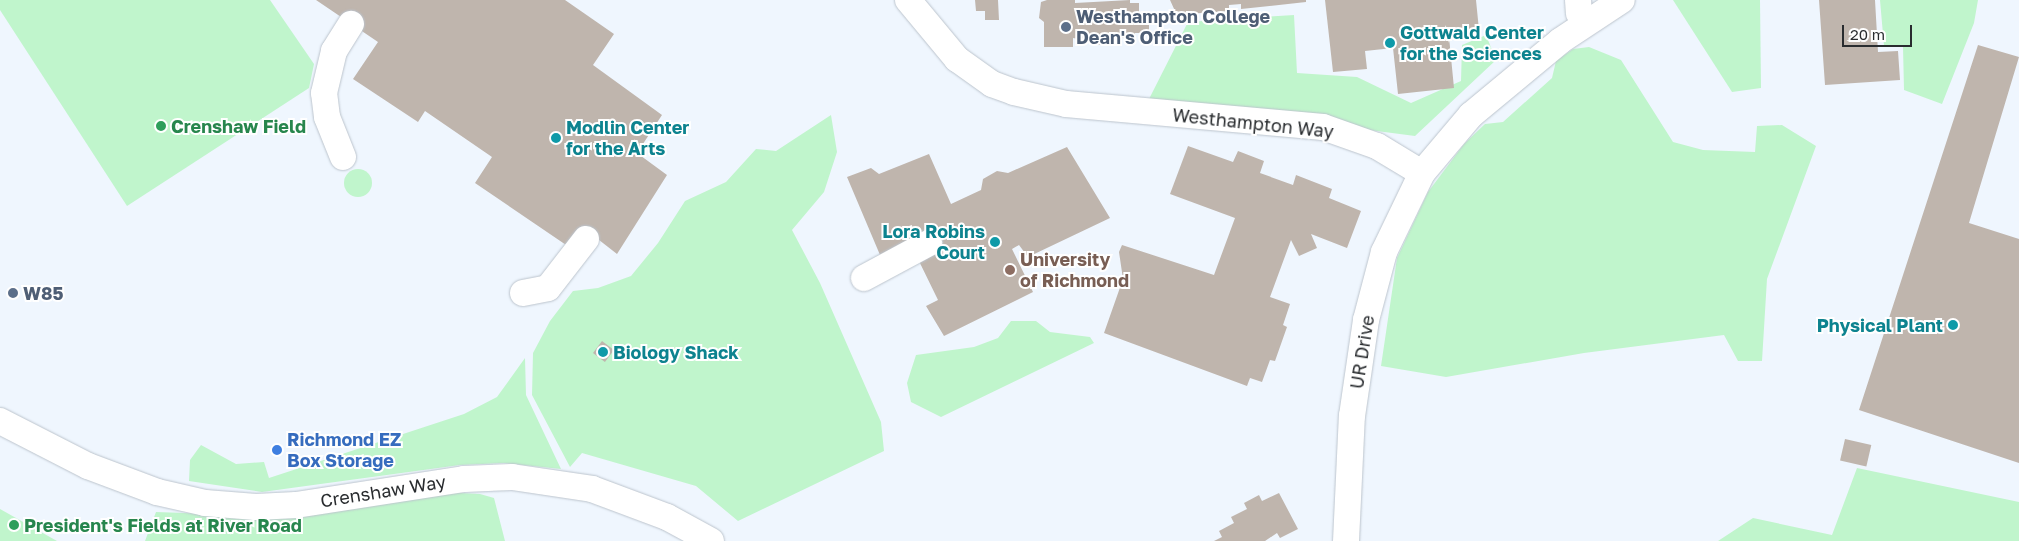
<!DOCTYPE html>
<html>
<head>
<meta charset="utf-8">
<style>
	body { margin:0 }
	#map { position:relative; width:2019px; height:541px; overflow:hidden; background:#eff6fe; font-family:"Golos Text",sans-serif }
	div>[style] { position:absolute }
	[style*='--x'] { left:calc(var(--x)*1px); top:calc(var(--y)*1px); width:calc(var(--w)*1px); rotate:calc(var(--a)*1deg) }
	.green>* { inset:0; background:#c0f5cc }
	.round { border-radius:50% }
	.building>* { inset:0; background:#bfb5ad; transform-origin:0 0 }
	.roads { filter:drop-shadow(0 0 1px #bcc4cd) drop-shadow(0 0 1px #bcc4cd) }
	.minor>* { height:26px; margin:-13px; padding:0 13px; transform-origin:13px; border-radius:13px; background:#fff }
	.dots>* { width:14px; height:14px; translate:-50% -50%; box-sizing:border-box; border:2px solid #fff; border-radius:50% }
	span { translate:-50% -50%; white-space:nowrap; text-align:center; line-height:1.15; -webkit-text-stroke:4px #fff; paint-order:stroke }
	.service-label { font-size:18px; color:#4e5e75; font-weight:700 }
	.left { translate:0 -50%; text-align:left }
	.culture-label { font-size:18px; color:#0d838f; font-weight:700 }
	.right { translate:-100% -50%; text-align:right }
	.street-label { font-size:18px; color:#292c2f }
	.leisure-label { font-size:18px; color:#27864d; font-weight:700 }
	.education-label { font-size:18px; color:#785e54; font-weight:700 }
	.shop-label { font-size:18px; color:#366cbe; font-weight:700 }
	.scale { position:absolute; left:1842px; top:25px; width:70px; height:22px; box-sizing:border-box; border:2px solid #292c2f; border-top:0; padding-left:6px; font-size:15px; line-height:18px; white-space:nowrap; color:#292c2f; -webkit-text-stroke:4px #fff; paint-order:stroke }
</style>
</head>
<body>
<div id="map">
	<div class="green">
		<i style="clip-path:polygon(0 0,270px 0,314px 64px,309px 88px,127px 206px,0 10px)"></i>
		<i style="clip-path:polygon(1673px 0,1760px 0,1761px 88px,1732px 92px)"></i>
		<i style="clip-path:polygon(1880px 0,1978px 0,1974px 23px,1942px 104px,1904px 90px,1903px 47px,1884px 46px)"></i>
		<i style="clip-path:polygon(1294px 15px,1297px 73px,1357px 77px,1411px 103px,1461px 81px,1462px 45px,1486px 35px,1496px 60px,1415px 136px,1148px 101px,1188px 22px)"></i>
		<i style="clip-path:polygon(1589px 47px,1621px 60px,1673px 142px,1703px 150px,1755px 152px,1757px 126px,1782px 125px,1816px 146px,1767px 279px,1762px 361px,1738px 361px,1724px 335px,1584px 353px,1446px 377px,1381px 366px,1397px 258px,1428px 192px,1464px 144px,1485px 124px,1503px 122px,1552px 78px,1556px 61px,1573px 49px)"></i>
		<i style="clip-path:polygon(831px 115px,837px 152px,824px 192px,792px 230px,820px 283px,881px 422px,884px 451px,738px 521px,696px 486px,582px 453px,570px 467px,532px 395px,533px 353px,550px 321px,573px 291px,598px 288px,631px 276px,658px 243px,685px 201px,726px 182px,756px 149px,776px 151px)"></i>
		<i class="round" style="left:344px;top:169px;width:28px;height:28px"></i>
		<i style="clip-path:polygon(1011px 321px,1036px 321px,1050px 332px,1090px 337px,1094px 343px,941px 417px,911px 402px,907px 383px,916px 355px,974px 347px,998px 338px)"></i>
		<i style="clip-path:polygon(525px 358px,526px 395px,561px 469px,504px 463px,460px 465px,262px 492px,189px 481px,190px 460px,201px 445px,236px 464px,264px 462px,269px 478px,464px 414px,497px 397px)"></i>
		<i style="clip-path:polygon(1857px 468px,2019px 502px,2019px 541px,1718px 541px,1753px 518px,1832px 535px)"></i>
		<i style="clip-path:polygon(442px 492px,480px 494px,494px 498px,505px 541px,145px 541px,156px 512px,271px 516px)"></i>
		<i style="clip-path:polygon(0 509px,57px 541px,0 541px)"></i>
	</div>
	<div class="building">
		<i style="clip-path:polygon(316px 0,565px 0,614px 34px,593px 65px,662px 115px,637px 153px,667px 175px,617px 254px,585px 229px,572px 249px,475px 183px,492px 157px,425px 111px,418px 122px,353px 79px,378px 42px)"></i>
		<i style="clip-path:polygon(975px 0,998px 0,999px 20px,985px 20px,985px 11px,976px 11px)"></i>
		<i style="clip-path:polygon(1047px 0,1075px 0,1075px 3px,1130px 0,1130px 3px,1139px 3px,1139px 13px,1149px 13px,1149px 33px,1135px 33px,1135px 38px,1120px 38px,1120px 45px,1097px 45px,1097px 42px,1073px 38px,1073px 47px,1044px 47px,1044px 22px,1039px 18px,1041px 2px)"></i>
		<i style="clip-path:polygon(1170px 0,1306px 0,1306px 2px,1241px 9px,1241px 4px,1229px 5px,1229px 11px,1188px 14px,1175px 11px)"></i>
		<i style="clip-path:polygon(1325px 0,1476px 0,1479px 30px,1449px 37px,1454px 88px,1398px 94px,1393px 48px,1365px 51px,1367px 69px,1333px 72px)"></i>
		<i style="clip-path:polygon(1819px 0,1875px 0,1878px 52px,1898px 51px,1900px 80px,1825px 85px)"></i>
		<i style="clip-path:polygon(1978px 45px,2019px 57px,1969px 223px,2019px 239px,2019px 463px,1859px 410px)"></i>
		<i style="clip-path:polygon(1188px 146px,1233px 162px,1238px 151px,1264px 161px,1260px 173px,1293px 185px,1296px 175px,1332px 189px,1329px 198px,1361px 211px,1347px 248px,1311px 234px,1317px 248px,1299px 256px,1291px 240px,1270px 297px,1290px 304px,1283px 325px,1287px 327px,1275px 361px,1270px 360px,1262px 382px,1250px 378px,1247px 386px,1104px 333px,1123px 279px,1119px 252px,1122px 245px,1214px 275px,1235px 218px,1170px 194px)"></i>
		<i style="clip-path:polygon(1067px 147px,1110px 218px,1028px 257px,1019px 245px,1012px 249px,1033px 292px,944px 336px,926px 306px,938px 300px,917px 257px,883px 262px,847px 177px,871px 168px,879px 174px,929px 154px,951px 204px,981px 190px,983px 179px,997px 171px,1008px 173px)"></i>
		<i style="left:602px;top:341px;width:15px;height:15px;rotate:37deg"></i>
		<i style="left:1845px;top:439px;width:27px;height:22px;rotate:13deg"></i>
		<i style="clip-path:polygon(1279px 493px,1298px 529px,1280px 538px,1277px 533px,1265px 541px,1214px 541px,1222px 537px,1219px 531px,1234px 523px,1231px 517px,1247px 509px,1244px 503px,1259px 495px,1262px 501px)"></i>
	</div>
	<div class="roads">
		<div class="minor">
			<i style="--x:908;--y:0;--w:77;--a:50.3"></i>
			<i style="--x:957;--y:59;--w:43;--a:35.5"></i>
			<i style="--x:992;--y:84;--w:23;--a:20"></i>
			<i style="--x:1014;--y:92;--w:53;--a:13"></i>
			<i style="--x:1066;--y:104;--w:258;--a:5.1"></i>
			<i style="--x:1323;--y:127;--w:57;--a:19.4"></i>
			<i style="--x:1377;--y:146;--w:52;--a:31"></i>
			<i style="--x:1422;--y:173;--w:76;--a:-49.8"></i>
			<i style="--x:1471;--y:115;--w:116;--a:-39.7"></i>
			<i style="--x:1560;--y:41;--w:74;--a:-33.5"></i>
			<i style="--x:1578;--y:0;--w:13;--a:86"></i>
			<i style="--x:343;--y:157;--w:43;--a:-111.8"></i>
			<i style="--x:327;--y:117;--w:24;--a:-97"></i>
			<i style="--x:324;--y:93;--w:43;--a:-76.6"></i>
			<i style="--x:334;--y:51;--w:32;--a:-58"></i>
			<i style="--x:864;--y:278;--w:74;--a:-28.3"></i>
			<i style="--x:523;--y:293;--w:25;--a:-11"></i>
			<i style="--x:548;--y:288;--w:62;--a:-52.2"></i>
			<i style="--x:0;--y:421;--w:99;--a:27.1"></i>
			<i style="--x:88;--y:466;--w:74;--a:20.6"></i>
			<i style="--x:157;--y:492;--w:49;--a:12.9"></i>
			<i style="--x:205;--y:503;--w:51;--a:4.5"></i>
			<i style="--x:256;--y:507;--w:40;--a:-2.9"></i>
			<i style="--x:296;--y:505;--w:170;--a:-8.8"></i>
			<i style="--x:464;--y:479;--w:48;--a:-2.4"></i>
			<i style="--x:512;--y:477;--w:81;--a:8.5"></i>
			<i style="--x:592;--y:489;--w:80;--a:20.5"></i>
			<i style="--x:667;--y:517;--w:50;--a:28.6"></i>
			<i style="--x:1346;--y:541;--w:125;--a:-87.3"></i>
			<i style="--x:1352;--y:416;--w:97;--a:-81.7"></i>
			<i style="--x:1366;--y:320;--w:70;--a:-75.2"></i>
			<i style="--x:1384;--y:252;--w:88;--a:-64.3"></i>
		</div>
	</div>
	<div class="dots">
		<i style="left:1066px;top:27px;background:#5c6f8a"></i>
		<i style="left:1390px;top:43px;background:#0f9aa8"></i>
		<i style="left:161px;top:126px;background:#2e9e5b"></i>
		<i style="left:556px;top:138px;background:#0f9aa8"></i>
		<i style="left:995px;top:242px;background:#0f9aa8"></i>
		<i style="left:1010px;top:270px;background:#8d6e63"></i>
		<i style="left:13px;top:293px;background:#5c6f8a"></i>
		<i style="left:1953px;top:325px;background:#0f9aa8"></i>
		<i style="left:603px;top:352px;background:#0f9aa8"></i>
		<i style="left:277px;top:450px;background:#3f7fe0"></i>
		<i style="left:14px;top:525px;background:#2e9e5b"></i>
	</div>
	<div class="service-label">
		<span class="left" style="left:1076px;top:27px">Westhampton College<br>Dean's Office</span>
		<span class="left" style="left:23px;top:293px">W85</span>
	</div>
	<div class="culture-label">
		<span class="left" style="left:1400px;top:43px">Gottwald Center<br>for the Sciences</span>
		<span class="left" style="left:566px;top:138px">Modlin Center<br>for the Arts</span>
		<span class="right" style="left:985px;top:242px">Lora Robins<br>Court</span>
		<span class="right" style="left:1943px;top:325px">Physical Plant</span>
		<span class="left" style="left:613px;top:352px">Biology Shack</span>
	</div>
	<div class="street-label">
		<span style="left:1253px;top:123px;rotate:6deg">Westhampton Way</span>
		<span style="left:1362px;top:352px;rotate:-81deg">UR Drive</span>
		<span style="left:383px;top:491px;rotate:-9deg">Crenshaw Way</span>
	</div>
	<div class="leisure-label">
		<span class="left" style="left:171px;top:126px">Crenshaw Field</span>
		<span class="left" style="left:24px;top:525px">President's Fields at River Road</span>
	</div>
	<div class="education-label">
		<span class="left" style="left:1020px;top:270px">University<br>of Richmond</span>
	</div>
	<div class="shop-label">
		<span class="left" style="left:287px;top:450px">Richmond EZ<br>Box Storage</span>
	</div>
	<div class="scale">20 m</div>
</div>
</body>
</html>
